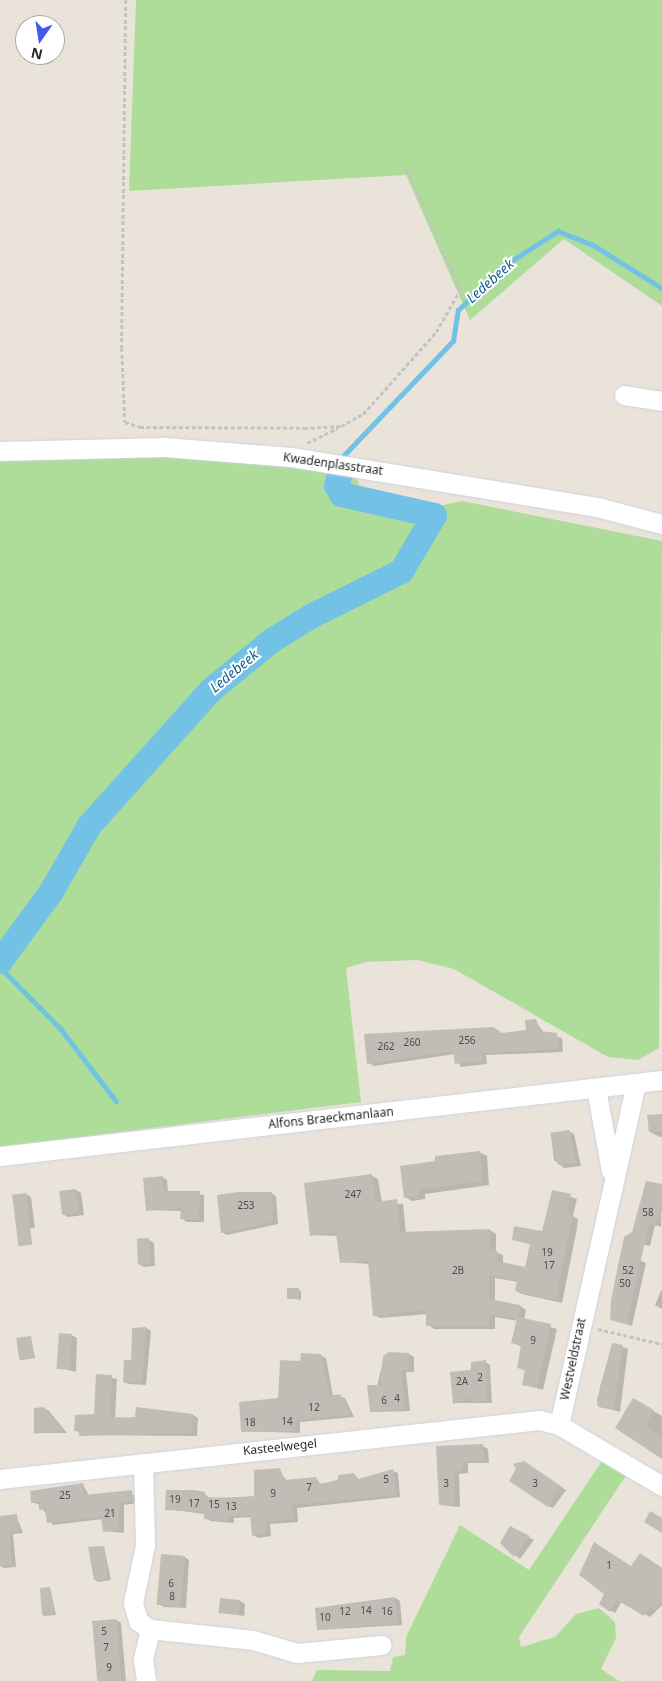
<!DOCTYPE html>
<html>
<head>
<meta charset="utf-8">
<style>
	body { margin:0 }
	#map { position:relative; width:662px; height:1681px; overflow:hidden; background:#e9e3da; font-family:"Noto Sans",sans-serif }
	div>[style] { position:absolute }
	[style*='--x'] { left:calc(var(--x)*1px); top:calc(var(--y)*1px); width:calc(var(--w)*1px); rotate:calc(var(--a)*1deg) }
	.green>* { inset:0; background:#addd99 }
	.shadow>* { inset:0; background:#0003 }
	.stream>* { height:4.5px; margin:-2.25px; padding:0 2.25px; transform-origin:2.25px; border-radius:2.25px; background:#72c2e6 }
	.river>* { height:25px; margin:-12.5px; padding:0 12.5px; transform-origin:12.5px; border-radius:12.5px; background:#72c2e6 }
	.building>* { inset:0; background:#c1bdb6; transform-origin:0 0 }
	.path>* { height:2.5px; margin-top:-1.25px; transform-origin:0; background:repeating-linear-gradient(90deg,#c3c3c3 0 4px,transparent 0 6.5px) }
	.roads { filter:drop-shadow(0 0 1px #cfd1e0) drop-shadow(0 0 1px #cfd1e0) }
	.minor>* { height:19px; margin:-9.5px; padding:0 9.5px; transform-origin:9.5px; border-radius:9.5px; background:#fff }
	span { translate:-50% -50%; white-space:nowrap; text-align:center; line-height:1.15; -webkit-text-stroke:4px #fff; paint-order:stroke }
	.number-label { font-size:10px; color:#4e4c4b }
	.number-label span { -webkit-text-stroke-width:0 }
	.street-label { font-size:12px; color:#272727 }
	.water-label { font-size:14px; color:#155e8e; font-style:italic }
	.north { position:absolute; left:15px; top:15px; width:50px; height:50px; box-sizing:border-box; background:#fff; border:1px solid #a9a9a9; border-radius:50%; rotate:193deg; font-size:14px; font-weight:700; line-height:20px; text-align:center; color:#272727 }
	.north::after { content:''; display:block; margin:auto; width:18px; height:22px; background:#4259ee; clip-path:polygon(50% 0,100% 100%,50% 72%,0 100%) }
</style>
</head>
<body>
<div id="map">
	<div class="green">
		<i style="clip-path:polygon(136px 0,662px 0,662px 306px,564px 239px,470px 320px,406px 175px,129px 191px)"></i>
		<i style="clip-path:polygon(164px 453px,356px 475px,360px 489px,415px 504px,439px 506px,462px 501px,662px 541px,659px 1048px,638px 1060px,608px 1057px,454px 969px,418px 960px,365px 962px,346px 968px,361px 1102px,0 1147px,0 457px)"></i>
		<i style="clip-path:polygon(604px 1458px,627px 1474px,519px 1637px,521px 1647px,555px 1637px,576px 1614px,599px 1608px,615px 1622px,616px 1638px,601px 1669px,619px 1681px,312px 1681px,317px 1670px,390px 1671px,393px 1657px,405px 1655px,406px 1637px,460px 1525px,529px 1570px)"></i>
	</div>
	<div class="shadow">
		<i style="clip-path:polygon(535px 1020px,544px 1033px,562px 1038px,563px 1052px,486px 1055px,487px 1064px,461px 1067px,455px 1054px,374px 1066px,369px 1063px,527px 1031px)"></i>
		<i style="clip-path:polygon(662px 1115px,662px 1137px,660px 1137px,650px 1132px)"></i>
		<i style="clip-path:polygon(569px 1131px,574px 1134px,581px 1166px,564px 1168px,554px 1160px,551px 1134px)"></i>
		<i style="clip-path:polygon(479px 1152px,487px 1156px,489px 1185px,425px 1194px,425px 1199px,412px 1201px,405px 1197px,437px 1162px)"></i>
		<i style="clip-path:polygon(372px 1176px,378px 1179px,382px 1203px,403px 1204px,406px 1233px,490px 1230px,496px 1234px,496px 1252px,503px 1255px,503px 1263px,526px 1269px,531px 1245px,513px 1239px,543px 1233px,553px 1191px,577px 1199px,573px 1216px,578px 1219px,577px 1228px,562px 1303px,522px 1294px,516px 1291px,518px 1282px,495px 1278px,495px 1301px,520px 1306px,526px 1310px,524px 1320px,557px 1329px,543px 1390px,523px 1384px,526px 1371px,518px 1367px,522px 1347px,513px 1343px,518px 1321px,495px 1317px,495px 1329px,434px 1329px,428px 1325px,428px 1314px,380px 1318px,374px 1315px,370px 1264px,341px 1262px,338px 1236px,311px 1235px)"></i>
		<i style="clip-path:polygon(162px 1177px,167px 1180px,168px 1192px,204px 1195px,204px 1222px,187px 1222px,182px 1219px,182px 1211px,147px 1210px)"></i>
		<i style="clip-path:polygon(662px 1185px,661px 1227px,655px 1225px,650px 1246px,637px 1243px)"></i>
		<i style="clip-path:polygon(76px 1190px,81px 1193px,84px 1215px,68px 1217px,63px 1214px)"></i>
		<i style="clip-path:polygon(271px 1193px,276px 1196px,278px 1224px,227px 1235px,222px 1232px)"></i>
		<i style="clip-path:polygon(26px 1194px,31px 1197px,35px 1228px,22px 1229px)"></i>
		<i style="clip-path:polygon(149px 1240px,154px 1243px,155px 1266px,144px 1267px,139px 1264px)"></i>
		<i style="clip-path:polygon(623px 1252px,646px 1263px,632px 1326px,612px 1320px)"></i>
		<i style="clip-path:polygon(288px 1289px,301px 1291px,301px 1300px,288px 1298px)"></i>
		<i style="clip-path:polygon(662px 1289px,662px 1309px,655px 1305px)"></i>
		<i style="clip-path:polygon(146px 1328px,151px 1331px,146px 1385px,129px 1384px,124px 1382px)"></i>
		<i style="clip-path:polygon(71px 1335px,77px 1338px,76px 1372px,60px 1368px)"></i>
		<i style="clip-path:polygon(31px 1338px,35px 1358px,22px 1360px,20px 1359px)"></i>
		<i style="clip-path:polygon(613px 1344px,628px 1349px,620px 1412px,599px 1406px,600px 1387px)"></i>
		<i style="clip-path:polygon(409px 1354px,414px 1357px,414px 1372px,406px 1372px,410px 1411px,371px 1412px,384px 1357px)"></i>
		<i style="clip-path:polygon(320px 1355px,326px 1358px,333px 1396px,345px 1398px,354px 1417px,300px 1422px,300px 1433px,242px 1431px,279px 1399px,302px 1362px)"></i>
		<i style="clip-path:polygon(485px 1362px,490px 1365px,492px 1403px,454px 1403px,473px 1371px)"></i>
		<i style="clip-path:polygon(97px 1375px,117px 1379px,115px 1418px,193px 1415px,198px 1418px,197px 1436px,81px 1435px,76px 1430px,96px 1415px)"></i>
		<i style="clip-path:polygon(634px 1400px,662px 1416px,662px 1458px)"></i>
		<i style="clip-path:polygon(44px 1408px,49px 1411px,67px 1433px,35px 1433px)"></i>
		<i style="clip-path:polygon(483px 1446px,488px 1449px,489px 1463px,468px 1463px,468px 1473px,459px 1474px,460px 1507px,440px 1505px,438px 1447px)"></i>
		<i style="clip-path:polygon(529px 1466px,566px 1490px,553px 1508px,548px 1506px)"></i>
		<i style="clip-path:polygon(279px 1470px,287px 1481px,316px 1478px,321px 1485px,354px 1474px,359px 1480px,393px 1471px,398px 1473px,400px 1497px,297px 1508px,298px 1522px,270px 1524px,271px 1536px,258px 1538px,253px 1535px,252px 1517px,234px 1518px,234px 1523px,210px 1521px,205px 1514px,166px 1509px,205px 1494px,209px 1498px,255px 1497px)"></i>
		<i style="clip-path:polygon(83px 1484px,89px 1496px,137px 1495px,137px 1503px,124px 1505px,124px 1533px,104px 1531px,103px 1519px,53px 1525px,40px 1505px,32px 1502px)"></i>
		<i style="clip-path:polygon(16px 1515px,23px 1533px,13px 1534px,16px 1567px,4px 1568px,0 1566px,0 1518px)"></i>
		<i style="clip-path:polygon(511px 1528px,534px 1540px,520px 1559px,501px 1543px)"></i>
		<i style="clip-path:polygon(104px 1547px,111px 1580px,98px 1582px,95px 1580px)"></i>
		<i style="clip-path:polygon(184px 1557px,189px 1560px,186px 1608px,164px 1607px,159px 1604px)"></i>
		<i style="clip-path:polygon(632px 1568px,662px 1569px,662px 1605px,650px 1617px,622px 1601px,615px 1613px,600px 1604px)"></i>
		<i style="clip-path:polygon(50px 1588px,56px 1615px,45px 1616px,43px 1615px)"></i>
		<i style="clip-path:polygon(395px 1598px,400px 1601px,402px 1625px,318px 1630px)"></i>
		<i style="clip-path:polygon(240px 1601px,245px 1604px,244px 1616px,220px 1612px)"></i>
		<i style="clip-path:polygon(116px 1620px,121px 1623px,126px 1681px,101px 1681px)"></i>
	</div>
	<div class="stream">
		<i style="--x:344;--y:455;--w:158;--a:-46.3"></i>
		<i style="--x:453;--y:341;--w:31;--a:-81"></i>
		<i style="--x:458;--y:310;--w:65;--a:-43.8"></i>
		<i style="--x:505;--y:265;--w:63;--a:-32.7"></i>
		<i style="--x:558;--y:231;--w:38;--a:22"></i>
		<i style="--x:593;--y:245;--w:81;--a:31.9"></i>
		<i style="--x:0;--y:967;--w:87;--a:45.5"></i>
		<i style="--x:61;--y:1029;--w:91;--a:52.6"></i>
	</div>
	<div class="river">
		<i style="--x:0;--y:961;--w:87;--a:-53.9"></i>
		<i style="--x:51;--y:891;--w:76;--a:-60.1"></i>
		<i style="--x:89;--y:825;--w:181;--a:-48.1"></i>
		<i style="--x:210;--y:690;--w:77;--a:-39.2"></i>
		<i style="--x:270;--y:641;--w:49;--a:-31.8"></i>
		<i style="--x:312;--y:615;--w:99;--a:-26.3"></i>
		<i style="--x:401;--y:571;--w:65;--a:-59.5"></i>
		<i style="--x:434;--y:515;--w:95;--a:-167.3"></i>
		<i style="--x:341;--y:494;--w:10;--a:-119"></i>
		<i style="--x:336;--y:485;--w:9;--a:-72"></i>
	</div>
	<div class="building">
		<i style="clip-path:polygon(536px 1019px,540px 1031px,557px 1033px,558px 1049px,482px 1053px,483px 1061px,455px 1064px,453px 1051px,367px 1064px,364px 1034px,493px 1027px,502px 1033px,526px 1030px,525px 1020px)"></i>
		<i style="clip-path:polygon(662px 1114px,662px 1131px,649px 1132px,647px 1115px)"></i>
		<i style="clip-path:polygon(569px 1130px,576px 1163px,558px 1165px,550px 1133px)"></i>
		<i style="clip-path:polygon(480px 1151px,482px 1181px,418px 1190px,419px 1195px,404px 1198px,400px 1166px,435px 1161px,435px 1156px)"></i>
		<i style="clip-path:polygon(372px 1174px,376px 1202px,397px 1199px,400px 1232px,490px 1229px,490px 1250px,497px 1251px,497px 1261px,525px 1267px,530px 1244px,512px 1240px,514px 1226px,542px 1231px,552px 1190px,571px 1194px,567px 1213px,572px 1214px,571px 1224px,556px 1300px,515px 1291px,517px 1281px,489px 1275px,489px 1299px,520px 1305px,518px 1317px,551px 1324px,537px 1388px,522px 1385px,525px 1370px,517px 1368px,521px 1345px,511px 1343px,517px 1319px,489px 1314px,489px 1326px,426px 1326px,426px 1310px,373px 1316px,368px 1261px,340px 1263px,336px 1232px,310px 1236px,304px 1183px)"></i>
		<i style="clip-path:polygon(163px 1176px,164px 1191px,200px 1191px,199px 1220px,180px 1219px,181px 1208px,146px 1211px,143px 1178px)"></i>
		<i style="clip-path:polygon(646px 1181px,662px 1184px,662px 1211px,655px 1224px,649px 1223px,627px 1324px,610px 1320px,611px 1300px,624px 1237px,632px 1232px)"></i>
		<i style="left:76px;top:1189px;width:24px;height:17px;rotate:83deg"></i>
		<i style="clip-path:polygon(238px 1192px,272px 1192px,273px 1222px,221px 1233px,217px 1195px)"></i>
		<i style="left:26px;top:1193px;width:52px;height:14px;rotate:83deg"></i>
		<i style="left:149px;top:1238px;width:26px;height:12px;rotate:88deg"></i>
		<i style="left:287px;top:1288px;width:12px;height:11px"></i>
		<i style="clip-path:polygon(146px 1327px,142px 1383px,123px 1382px,124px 1360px,131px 1360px,132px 1328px)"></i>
		<i style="left:59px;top:1333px;width:13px;height:36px;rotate:4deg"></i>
		<i style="left:31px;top:1336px;width:22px;height:15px;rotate:82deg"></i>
		<i style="clip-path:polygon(612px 1343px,623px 1345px,614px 1410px,598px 1407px,597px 1400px)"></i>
		<i style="clip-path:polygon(389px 1352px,409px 1353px,409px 1370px,401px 1370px,405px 1409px,370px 1412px,367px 1385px,380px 1385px,383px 1356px)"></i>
		<i style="clip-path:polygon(301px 1353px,321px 1354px,329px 1396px,340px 1394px,350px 1415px,296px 1420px,295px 1431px,241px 1432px,239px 1402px,278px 1398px,280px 1360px,300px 1361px)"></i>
		<i style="clip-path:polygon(486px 1360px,487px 1401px,473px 1402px,473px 1397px,453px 1404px,450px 1372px,471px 1370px,471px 1362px)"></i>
		<i style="clip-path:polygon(96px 1374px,112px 1375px,110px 1417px,135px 1418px,136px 1407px,193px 1414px,192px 1433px,79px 1436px,80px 1431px,74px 1431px,75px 1415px,94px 1414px)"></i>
		<i style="clip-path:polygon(633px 1398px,654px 1410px,646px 1425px,662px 1437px,662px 1459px,615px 1428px)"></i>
		<i style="clip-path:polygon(44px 1407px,63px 1430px,34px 1434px,34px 1408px)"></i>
		<i style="clip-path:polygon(483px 1444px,484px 1461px,463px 1461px,463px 1471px,454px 1471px,455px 1505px,439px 1505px,436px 1446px)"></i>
		<i style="clip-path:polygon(524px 1461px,561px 1486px,548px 1507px,509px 1481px,516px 1469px,513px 1464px)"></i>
		<i style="clip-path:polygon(280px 1468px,284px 1480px,316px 1477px,317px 1484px,338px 1481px,338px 1475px,354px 1473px,355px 1480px,393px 1469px,396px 1495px,292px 1505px,294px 1519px,265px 1522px,266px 1534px,252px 1536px,250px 1515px,229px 1516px,229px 1521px,204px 1519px,204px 1512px,165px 1510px,166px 1490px,194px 1490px,205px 1492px,205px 1497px,224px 1498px,254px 1496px,254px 1470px)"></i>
		<i style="clip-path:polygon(83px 1483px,84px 1495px,132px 1490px,133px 1501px,119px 1502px,119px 1530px,103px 1532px,101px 1517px,47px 1523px,45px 1509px,39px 1510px,39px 1502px,31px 1503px,30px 1491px)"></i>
		<i style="clip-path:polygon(650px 1511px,662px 1518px,662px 1533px,644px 1522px)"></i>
		<i style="clip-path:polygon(17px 1514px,19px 1531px,9px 1532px,12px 1565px,0 1566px,0 1516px)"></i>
		<i style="clip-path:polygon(510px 1526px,530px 1536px,514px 1557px,500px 1543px)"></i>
		<i style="clip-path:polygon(594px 1542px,631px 1566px,640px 1553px,662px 1568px,662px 1599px,655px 1610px,650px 1607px,644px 1616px,617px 1600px,610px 1612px,599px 1604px,604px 1594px,579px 1575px)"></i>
		<i style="clip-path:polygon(104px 1546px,108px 1579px,94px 1580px,88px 1547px)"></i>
		<i style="left:161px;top:1554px;width:24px;height:51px;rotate:5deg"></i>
		<i style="clip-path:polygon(50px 1587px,54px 1614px,42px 1615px,40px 1588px)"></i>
		<i style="clip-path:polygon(395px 1597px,398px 1623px,317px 1630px,315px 1608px)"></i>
		<i style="left:220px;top:1598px;width:20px;height:15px;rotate:6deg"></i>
		<i style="left:116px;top:1619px;width:62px;height:24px;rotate:85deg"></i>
	</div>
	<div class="path">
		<i style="--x:126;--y:0;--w:348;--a:90.7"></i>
		<i style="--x:122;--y:348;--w:74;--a:87.7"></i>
		<i style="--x:125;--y:422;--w:16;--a:18"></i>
		<i style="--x:140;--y:427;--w:164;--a:0.3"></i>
		<i style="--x:304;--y:428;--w:37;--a:-3"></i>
		<i style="--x:341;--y:426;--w:25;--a:-29"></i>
		<i style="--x:363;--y:414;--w:110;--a:-48.3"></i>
		<i style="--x:436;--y:332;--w:48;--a:-60.3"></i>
		<i style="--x:460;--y:290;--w:129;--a:-113.8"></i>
		<i style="--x:408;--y:172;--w:6;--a:180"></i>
		<i style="--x:307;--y:443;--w:34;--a:-26"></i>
		<i style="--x:598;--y:1329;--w:66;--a:13.2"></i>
	</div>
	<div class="roads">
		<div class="minor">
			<i style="--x:624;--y:395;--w:38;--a:9"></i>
			<i style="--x:0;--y:451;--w:164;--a:-1.4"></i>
			<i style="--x:164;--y:447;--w:127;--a:4.5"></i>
			<i style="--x:291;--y:457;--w:314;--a:9.3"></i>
			<i style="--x:601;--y:508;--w:63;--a:14.7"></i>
			<i style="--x:596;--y:1088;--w:84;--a:79.8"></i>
			<i style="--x:0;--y:1156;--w:666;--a:-6.55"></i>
			<i style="--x:559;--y:1425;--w:350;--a:-77.3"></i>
			<i style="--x:143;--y:1463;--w:82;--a:88.6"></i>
			<i style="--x:145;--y:1545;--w:59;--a:101.7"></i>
			<i style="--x:133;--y:1603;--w:19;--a:74"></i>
			<i style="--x:138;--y:1621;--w:14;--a:34"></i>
			<i style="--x:150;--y:1629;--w:31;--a:103"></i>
			<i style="--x:143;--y:1659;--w:22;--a:82"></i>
			<i style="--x:0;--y:1479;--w:543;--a:-6.24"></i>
			<i style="--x:540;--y:1420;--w:20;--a:15"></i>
			<i style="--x:559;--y:1425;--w:120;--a:30.6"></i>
			<i style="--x:150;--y:1629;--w:104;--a:6.1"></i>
			<i style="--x:253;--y:1640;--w:46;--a:16.5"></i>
			<i style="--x:297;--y:1653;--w:85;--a:-5.4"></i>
		</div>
	</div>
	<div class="number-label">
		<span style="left:467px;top:1041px">256</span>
		<span style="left:412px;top:1043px">260</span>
		<span style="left:386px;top:1047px">262</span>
		<span style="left:353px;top:1195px">247</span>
		<span style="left:246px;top:1206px">253</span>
		<span style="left:648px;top:1213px">58</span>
		<span style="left:547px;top:1253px">19</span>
		<span style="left:549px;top:1266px">17</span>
		<span style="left:458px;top:1271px">2B</span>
		<span style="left:628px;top:1271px">52</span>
		<span style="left:625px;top:1284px">50</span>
		<span style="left:533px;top:1341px">9</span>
		<span style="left:480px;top:1378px">2</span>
		<span style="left:462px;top:1382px">2A</span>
		<span style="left:397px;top:1399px">4</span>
		<span style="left:384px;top:1401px">6</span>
		<span style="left:314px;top:1408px">12</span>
		<span style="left:287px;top:1422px">14</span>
		<span style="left:250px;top:1423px">18</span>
		<span style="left:386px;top:1480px">5</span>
		<span style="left:446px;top:1484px">3</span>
		<span style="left:535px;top:1484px">3</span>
		<span style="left:309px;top:1488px">7</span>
		<span style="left:273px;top:1494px">9</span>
		<span style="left:65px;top:1496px">25</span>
		<span style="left:175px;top:1500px">19</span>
		<span style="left:194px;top:1504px">17</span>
		<span style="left:214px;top:1505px">15</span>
		<span style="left:231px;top:1507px">13</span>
		<span style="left:110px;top:1514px">21</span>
		<span style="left:609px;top:1566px">1</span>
		<span style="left:171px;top:1584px">6</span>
		<span style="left:172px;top:1597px">8</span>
		<span style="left:366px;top:1611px">14</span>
		<span style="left:345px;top:1612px">12</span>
		<span style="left:387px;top:1612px">16</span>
		<span style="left:325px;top:1618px">10</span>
		<span style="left:104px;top:1632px">5</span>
		<span style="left:106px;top:1648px">7</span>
		<span style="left:109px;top:1668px">9</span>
	</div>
	<div class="street-label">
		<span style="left:333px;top:464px;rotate:8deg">Kwadenplasstraat</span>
		<span style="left:331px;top:1118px;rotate:-6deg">Alfons Braeckmanlaan</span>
		<span style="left:573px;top:1359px;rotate:-78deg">Westveldstraat</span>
		<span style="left:280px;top:1447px;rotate:-6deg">Kasteelwegel</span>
	</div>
	<div class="water-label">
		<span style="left:490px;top:281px;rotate:-42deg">Ledebeek</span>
		<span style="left:234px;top:671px;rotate:-40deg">Ledebeek</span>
	</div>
	<div class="north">N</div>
</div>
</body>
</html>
